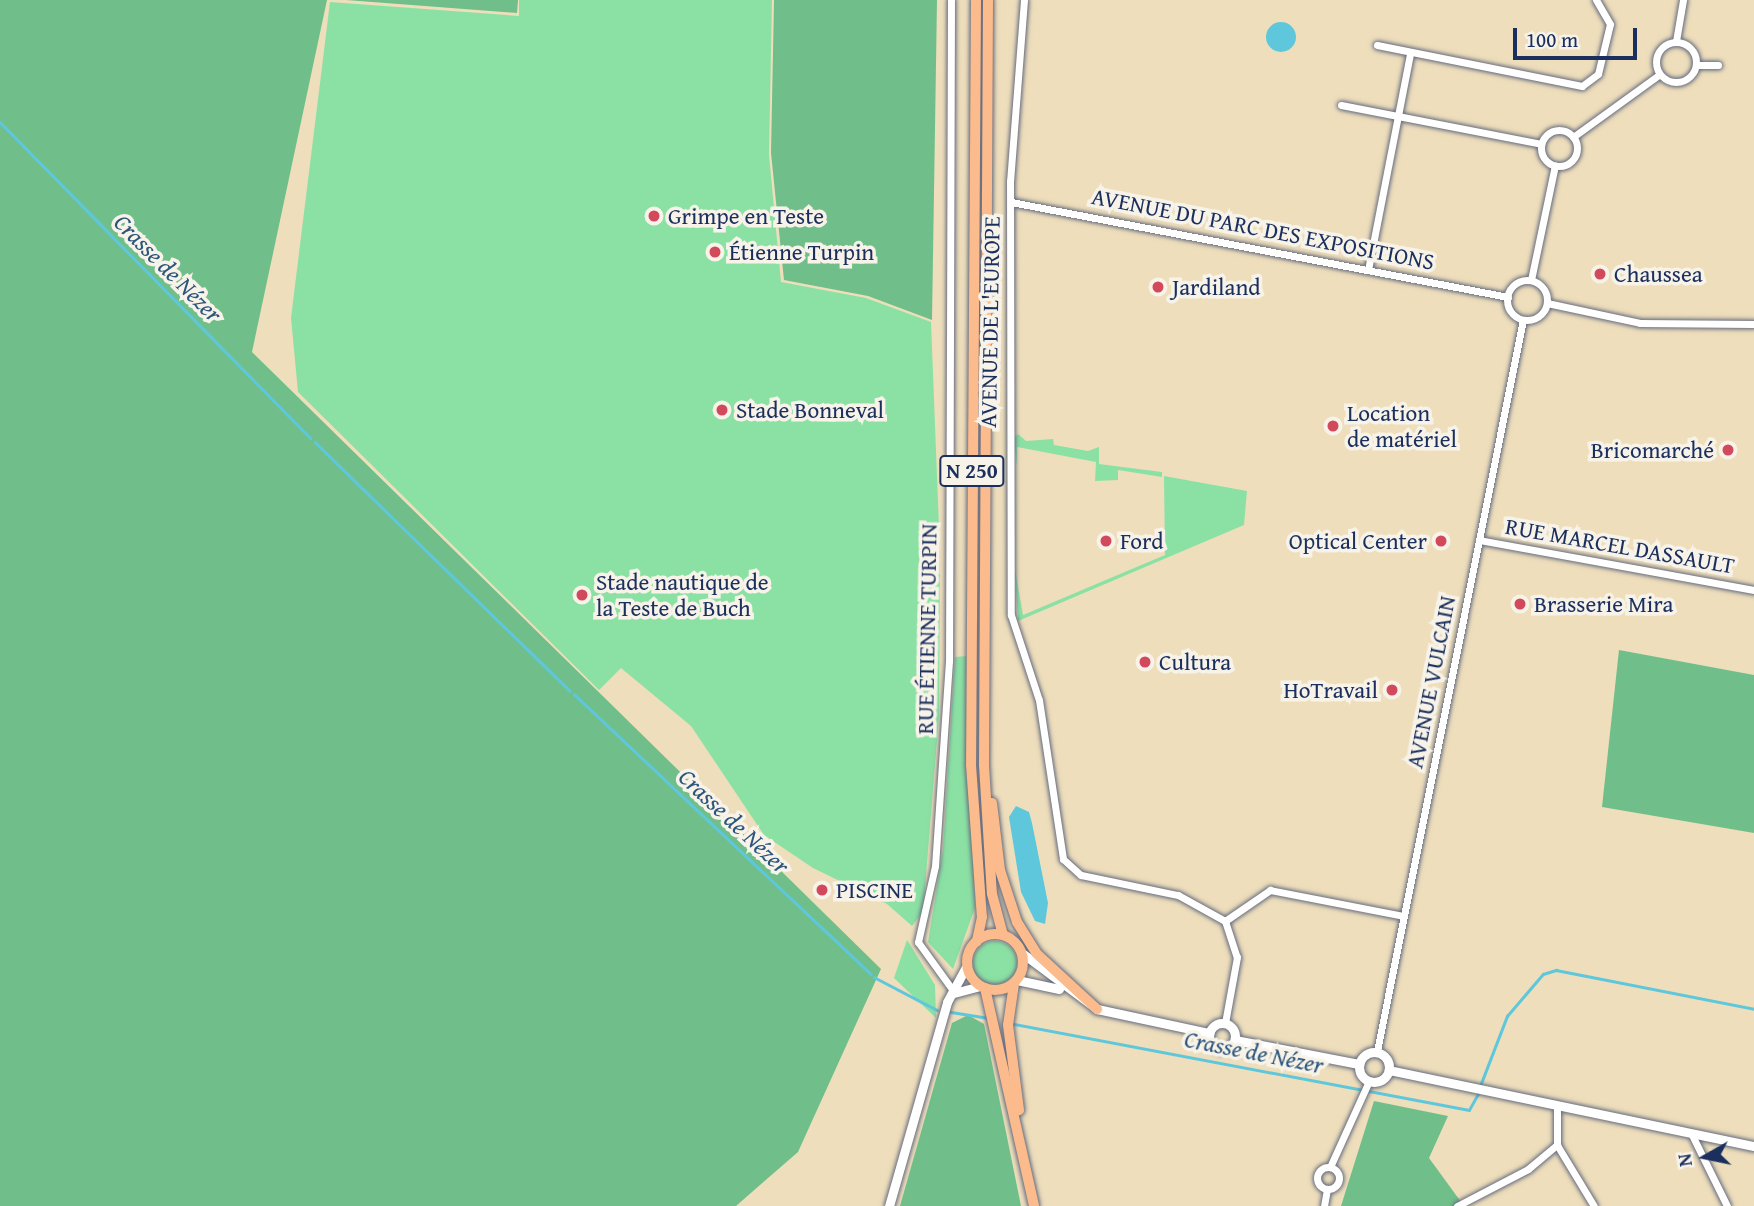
<!DOCTYPE html>
<html>
<head>
<meta charset="utf-8">
<style>
	body { margin:0 }
	#map { position:relative; width:1754px; height:1206px; overflow:hidden; background:#eedebc; font-family:"Gentium Book Plus",serif }
	div>[style] { position:absolute }
	[style*='--x'] { left:calc(var(--x)*1px); top:calc(var(--y)*1px); width:calc(var(--w)*1px); rotate:calc(var(--a)*1deg) }
	.green>* { inset:0; background:#8be1a4 }
	.round { border-radius:50% }
	.forest>* { inset:0; background:#70bf8a }
	.water>* { inset:0; background:#5fc7db }
	.stream>* { height:2.5px; margin:-1.25px; padding:0 1.25px; transform-origin:1.25px; border-radius:1.25px; background:#5fc7db }
	.roads { filter:drop-shadow(0 0 2px #656c7f) drop-shadow(0 0 2px #656c7f) }
	.minor>* { height:7px; margin:-3.5px; padding:0 3.5px; transform-origin:3.5px; border-radius:3.5px; background:#fff }
	.minor>.ring { margin:-3.5px; padding:0; box-sizing:content-box; background:none; border:7px solid #fff; border-radius:50% }
	.tertiary>* { height:9px; margin:-4.5px; padding:0 4.5px; transform-origin:4.5px; border-radius:4.5px; background:#fff }
	.tertiary>.ring { margin:-4.5px; padding:0; box-sizing:content-box; background:none; border:9px solid #fff; border-radius:50% }
	.primary>* { height:10px; margin:-5px; padding:0 5px; transform-origin:5px; border-radius:5px; background:#fbbb8c }
	.primary>.ring { margin:-5px; padding:0; box-sizing:content-box; background:none; border:10px solid #fbbb8c; border-radius:50% }
	.trunk>* { height:10px; margin:-5px; padding:0 5px; transform-origin:5px; border-radius:5px; background:#fbbb8c }
	.dots>* { width:19px; height:19px; translate:-50% -50%; box-sizing:border-box; border:4px solid #f7f3e8; border-radius:50% }
	span { translate:-50% -50%; white-space:nowrap; text-align:center; line-height:1.15; -webkit-text-stroke:7px #f7f3e8; paint-order:stroke }
	.shield-label span { padding:2px 5px; background:#f7f3e8; border:2px solid; border-radius:5px; -webkit-text-stroke-width:0 }
	.shield-label { font-size:21px; color:#1b2f5e; font-weight:700 }
	.poi-label { font-size:23px; color:#1b2f5e }
	.left { translate:0 -50%; text-align:left }
	.right { translate:-100% -50%; text-align:right }
	.street-label { font-size:23px; color:#1b2f5e }
	.water-label { font-size:24px; color:#2c557d; font-style:italic }
	.north { position:absolute; left:1670px; top:1122px; width:70px; height:70px; -webkit-text-stroke:5px #f7f3e8; paint-order:stroke; rotate:261deg; font-size:19px; font-weight:700; line-height:28px; text-align:center; color:#1b2f5e }
	.north::after { content:''; display:block; margin:auto; width:24px; height:32px; background:#1b2f5e; clip-path:polygon(50% 0,100% 100%,50% 72%,0 100%) }
	.scale { position:absolute; left:1513px; top:28px; width:124px; height:32px; box-sizing:border-box; border:4px solid #1b2f5e; border-top:0; padding-left:9px; font-size:21px; line-height:24px; white-space:nowrap; color:#1b2f5e; -webkit-text-stroke:5px #f7f3e8; paint-order:stroke }
</style>
</head>
<body>
<div id="map">
	<div class="green">
		<i style="clip-path:polygon(519px 0,772px 0,769px 155px,781px 282px,866px 298px,931px 322px,940px 553px,939px 715px,923px 912px,912px 926px,887px 904px,813px 868px,764px 835px,691px 726px,621px 668px,599px 690px,298px 392px,291px 318px,330px 2px,519px 16px)"></i>
		<i style="clip-path:polygon(1018px 434px,1026px 441px,1053px 439px,1054px 445px,1088px 451px,1099px 447px,1099px 464px,1162px 472px,1162px 477px,1118px 470px,1118px 480px,1095px 481px,1096px 462px,1017px 447px,1017px 467px,1014px 438px)"></i>
		<i style="clip-path:polygon(1164px 476px,1247px 491px,1244px 525px,1018px 621px,1015px 569px,1023px 615px,1165px 555px)"></i>
		<i style="clip-path:polygon(967px 656px,975px 908px,953px 969px,928px 942px,943px 849px,955px 657px)"></i>
		<i style="clip-path:polygon(907px 940px,935px 985px,936px 1018px,894px 978px)"></i>
		<i class="round" style="left:973px;top:941px;width:44px;height:44px"></i>
	</div>
	<div class="forest">
		<i style="clip-path:polygon(0 0,327px 0,252px 352px,881px 969px,798px 1152px,736px 1206px,0 1206px)"></i>
		<i style="clip-path:polygon(346px 0,518px 0,517px 13px)"></i>
		<i style="clip-path:polygon(774px 0,937px 0,932px 320px,868px 296px,784px 280px,771px 153px)"></i>
		<i style="clip-path:polygon(1619px 650px,1754px 675px,1754px 833px,1602px 807px)"></i>
		<i style="clip-path:polygon(968px 1015px,984px 1024px,1021px 1206px,900px 1206px,952px 1023px)"></i>
		<i style="clip-path:polygon(1374px 1101px,1448px 1116px,1429px 1158px,1464px 1206px,1341px 1206px)"></i>
	</div>
	<div class="water">
		<i class="round" style="left:1266px;top:22px;width:30px;height:30px"></i>
		<i style="clip-path:polygon(1016px 806px,1029px 812px,1032px 823px,1048px 903px,1045px 924px,1035px 921px,1021px 892px,1009px 817px)"></i>
	</div>
	<div class="stream">
		<i style="--x:0;--y:122;--w:443;--a:45.5"></i>
		<i style="--x:315;--y:442;--w:356;--a:44.3"></i>
		<i style="--x:574;--y:694;--w:408;--a:43.3"></i>
		<i style="--x:874;--y:977;--w:71;--a:27.6"></i>
		<i style="--x:951;--y:1012;--w:38;--a:9"></i>
		<i style="--x:1014;--y:1024;--w:463;--a:10.7"></i>
		<i style="--x:1469;--y:1110;--w:18;--a:-61"></i>
		<i style="--x:1480;--y:1086;--w:75;--a:-68.9"></i>
		<i style="--x:1507;--y:1016;--w:55;--a:-49.4"></i>
		<i style="--x:1543;--y:974;--w:14;--a:-17"></i>
		<i style="--x:1556;--y:970;--w:202;--a:11.1"></i>
	</div>
	<div class="roads">
		<div class="minor">
			<i style="--x:951;--y:0;--w:661;--a:90.17"></i>
			<i style="--x:949;--y:661;--w:205;--a:93.9"></i>
			<i style="--x:935;--y:866;--w:78;--a:102.6"></i>
			<i style="--x:918;--y:942;--w:62;--a:54.2"></i>
			<i style="--x:1024;--y:0;--w:182;--a:94.4"></i>
			<i style="--x:1010;--y:181;--w:434;--a:89.9"></i>
			<i style="--x:1011;--y:615;--w:89;--a:71.8"></i>
			<i style="--x:1039;--y:700;--w:161;--a:81.4"></i>
			<i style="--x:1063;--y:859;--w:24;--a:42"></i>
			<i style="--x:1081;--y:875;--w:99;--a:11.7"></i>
			<i style="--x:1178;--y:895;--w:54;--a:29"></i>
			<i style="--x:1225;--y:921;--w:38;--a:72"></i>
			<i style="--x:1237;--y:957;--w:67;--a:100.3"></i>
			<i style="--x:1676;--y:41;--w:42;--a:-80.3"></i>
			<i class="ring" style="left:1656px;top:42px;width:33px;height:33px"></i>
			<i style="--x:1377;--y:45;--w:209;--a:11.3"></i>
			<i style="--x:1582;--y:86;--w:20;--a:-37"></i>
			<i style="--x:1598;--y:74;--w:51;--a:-76.5"></i>
			<i style="--x:1610;--y:24;--w:28;--a:-120"></i>
			<i style="--x:1696;--y:65;--w:22;--a:0"></i>
			<i style="--x:1341;--y:105;--w:204;--a:11"></i>
			<i class="ring" style="left:1541px;top:130px;width:29px;height:29px"></i>
			<i style="--x:1573;--y:137;--w:107;--a:-35.9"></i>
			<i style="--x:1011;--y:202;--w:506;--a:10.82"></i>
			<i style="--x:1368;--y:270;--w:221;--a:-79"></i>
			<i style="--x:1531;--y:280;--w:117;--a:-78.2"></i>
			<i class="ring" style="left:1507px;top:280px;width:33px;height:33px"></i>
			<i style="--x:1547;--y:303;--w:95;--a:12.1"></i>
			<i style="--x:1640;--y:323;--w:114;--a:0.5"></i>
			<i style="--x:1479;--y:540;--w:280;--a:10.3"></i>
			<i style="--x:1225;--y:921;--w:55;--a:-34.6"></i>
			<i style="--x:1270;--y:890;--w:136;--a:11"></i>
			<i style="--x:1377;--y:1051;--w:745;--a:-78.71"></i>
			<i style="--x:1691;--y:1133;--w:81;--a:63.7"></i>
			<i style="--x:1557;--y:1145;--w:71;--a:58.8"></i>
			<i style="--x:1330;--y:1167;--w:94;--a:-65.6"></i>
			<i class="ring" style="left:1317px;top:1167px;width:15px;height:15px"></i>
			<i style="--x:1324;--y:1206;--w:17;--a:-80"></i>
			<i style="--x:1457;--y:1206;--w:80;--a:-27.5"></i>
			<i style="--x:1528;--y:1169;--w:38;--a:-40"></i>
			<i style="--x:1557;--y:1145;--w:39;--a:-90"></i>
		</div>
		<div class="tertiary">
			<i style="--x:1022;--y:953;--w:94;--a:36.7"></i>
			<i style="--x:1097;--y:1009;--w:115;--a:12.1"></i>
			<i style="--x:1017;--y:980;--w:43;--a:12.1"></i>
			<i style="--x:954;--y:993;--w:27;--a:-15"></i>
			<i class="ring" style="left:1209px;top:1023px;width:17px;height:17px"></i>
			<i style="--x:1235;--y:1040;--w:126;--a:11"></i>
			<i class="ring" style="left:1359px;top:1052px;width:21px;height:21px"></i>
			<i style="--x:1389;--y:1070;--w:373;--a:11.8"></i>
			<i style="--x:889;--y:1206;--w:212;--a:-74.1"></i>
			<i style="--x:947;--y:1002;--w:42;--a:-61.6"></i>
		</div>
		<div class="primary">
			<i class="ring" style="left:967px;top:934px;width:46px;height:46px"></i>
			<i style="--x:1014;--y:984;--w:41;--a:98.3"></i>
			<i style="--x:1008;--y:1025;--w:86;--a:82.6"></i>
			<i style="--x:985;--y:988;--w:223;--a:77.3"></i>
		</div>
		<div class="trunk">
			<i style="--x:976;--y:0;--w:765;--a:90.37"></i>
			<i style="--x:971;--y:765;--w:152;--a:85.9"></i>
			<i style="--x:982;--y:917;--w:25;--a:102"></i>
			<i style="--x:988;--y:0;--w:765;--a:90.3"></i>
			<i style="--x:984;--y:765;--w:129;--a:86.5"></i>
			<i style="--x:992;--y:894;--w:42;--a:75"></i>
			<i style="--x:992;--y:803;--w:67;--a:83.2"></i>
			<i style="--x:1000;--y:870;--w:55;--a:71.9"></i>
			<i style="--x:1017;--y:922;--w:36;--a:58"></i>
			<i style="--x:1036;--y:953;--w:83;--a:42.6"></i>
		</div>
	</div>
	<div class="dots">
		<i style="left:654px;top:216px;background:#d1495b"></i>
		<i style="left:715px;top:252px;background:#d1495b"></i>
		<i style="left:1600px;top:274px;background:#d1495b"></i>
		<i style="left:1158px;top:287px;background:#d1495b"></i>
		<i style="left:722px;top:410px;background:#d1495b"></i>
		<i style="left:1333px;top:426px;background:#d1495b"></i>
		<i style="left:1728px;top:450px;background:#d1495b"></i>
		<i style="left:1106px;top:541px;background:#d1495b"></i>
		<i style="left:1441px;top:541px;background:#d1495b"></i>
		<i style="left:582px;top:595px;background:#d1495b"></i>
		<i style="left:1520px;top:604px;background:#d1495b"></i>
		<i style="left:1145px;top:662px;background:#d1495b"></i>
		<i style="left:1392px;top:690px;background:#d1495b"></i>
		<i style="left:822px;top:890px;background:#d1495b"></i>
	</div>
	<div class="shield-label">
		<span style="left:972px;top:471px">N 250</span>
	</div>
	<div class="poi-label">
		<span class="left" style="left:668px;top:216px">Grimpe en Teste</span>
		<span class="left" style="left:729px;top:252px">Étienne Turpin</span>
		<span class="left" style="left:1614px;top:274px">Chaussea</span>
		<span class="left" style="left:1172px;top:287px">Jardiland</span>
		<span class="left" style="left:736px;top:410px">Stade Bonneval</span>
		<span class="left" style="left:1347px;top:426px">Location<br>de matériel</span>
		<span class="right" style="left:1714px;top:450px">Bricomarché</span>
		<span class="left" style="left:1120px;top:541px">Ford</span>
		<span class="right" style="left:1427px;top:541px">Optical Center</span>
		<span class="left" style="left:596px;top:595px">Stade nautique de<br>la Teste de Buch</span>
		<span class="left" style="left:1534px;top:604px">Brasserie Mira</span>
		<span class="left" style="left:1159px;top:662px">Cultura</span>
		<span class="right" style="left:1378px;top:690px">HoTravail</span>
		<span class="left" style="left:836px;top:890px">PISCINE</span>
	</div>
	<div class="street-label">
		<span style="left:1263px;top:229px;rotate:11deg">AVENUE DU PARC DES EXPOSITIONS</span>
		<span style="left:990px;top:322px;rotate:-89deg">AVENUE DE L'EUROPE</span>
		<span style="left:1620px;top:546px;rotate:10deg">RUE MARCEL DASSAULT</span>
		<span style="left:927px;top:629px;rotate:-89deg">RUE ÉTIENNE TURPIN</span>
		<span style="left:1431px;top:682px;rotate:-79deg">AVENUE VULCAIN</span>
	</div>
	<div class="water-label">
		<span style="left:168px;top:268px;rotate:45deg">Crasse de Nézer</span>
		<span style="left:734px;top:821px;rotate:43deg">Crasse de Nézer</span>
		<span style="left:1254px;top:1052px;rotate:11deg">Crasse de Nézer</span>
	</div>
	<div class="north">N</div>
	<div class="scale">100 m</div>
</div>
</body>
</html>
